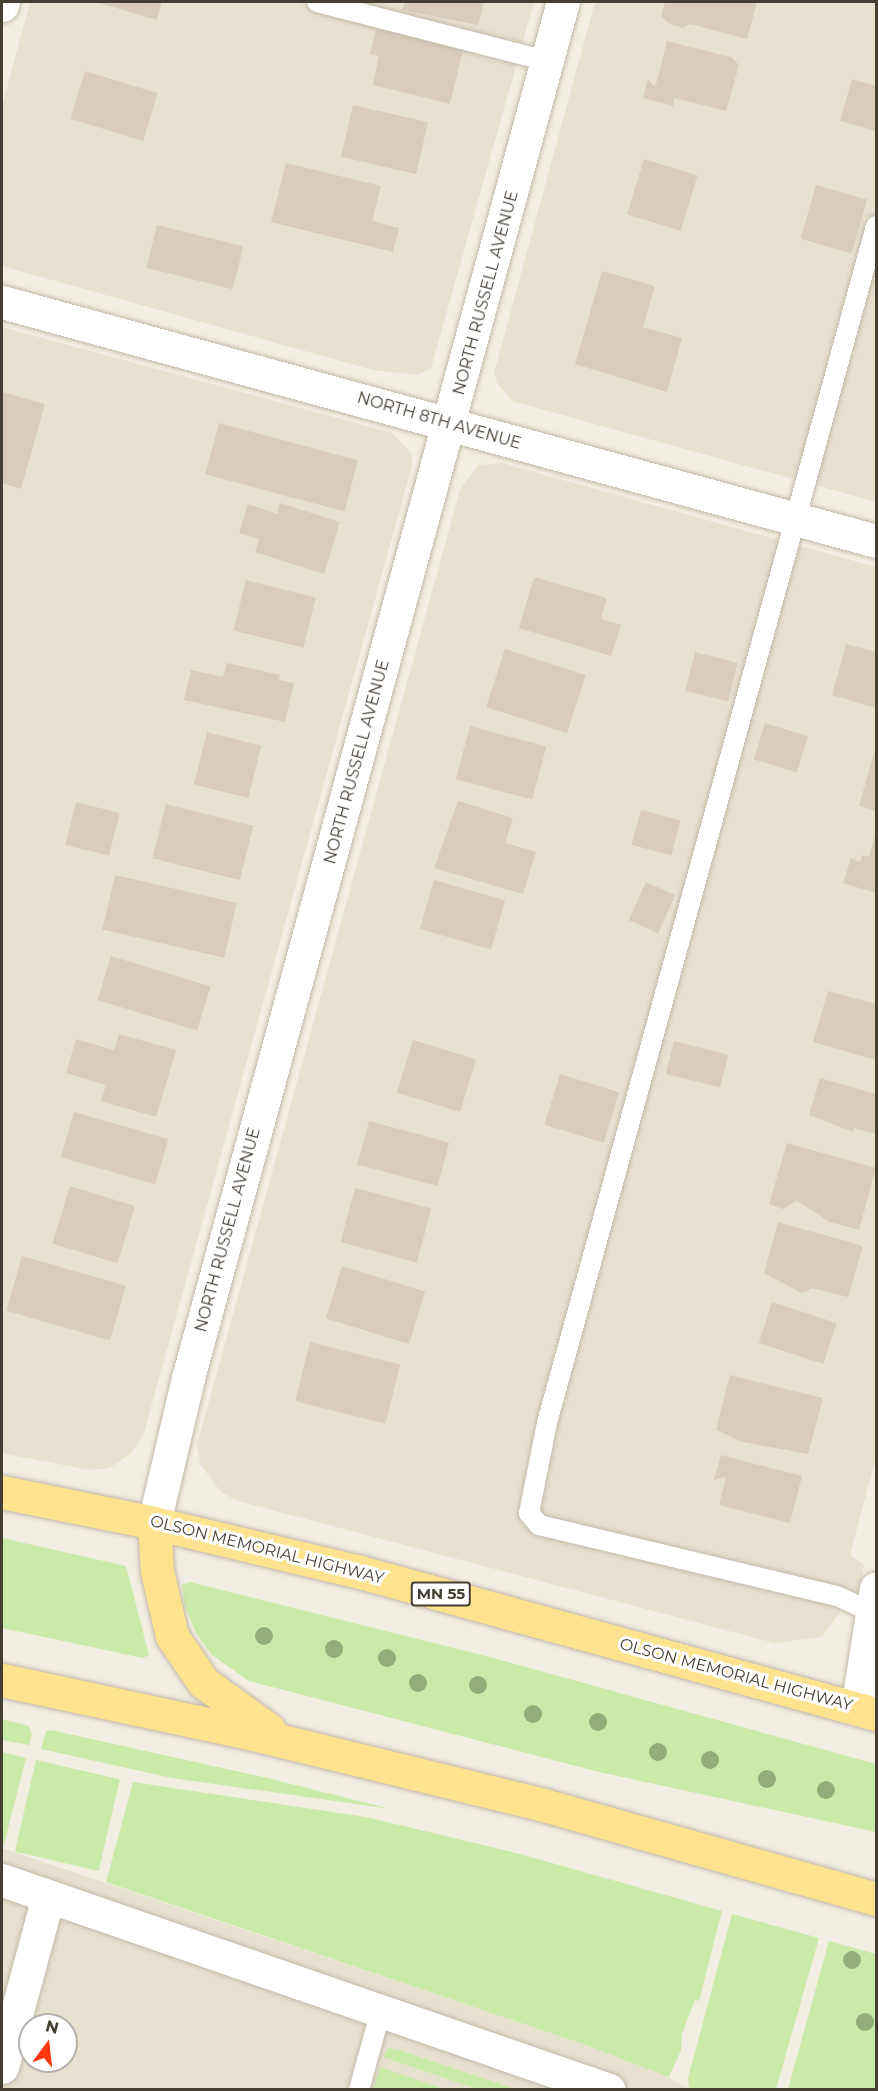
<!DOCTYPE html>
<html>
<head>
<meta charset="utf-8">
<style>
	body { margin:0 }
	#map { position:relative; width:878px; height:2091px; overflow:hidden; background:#f3eee3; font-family:Montserrat,sans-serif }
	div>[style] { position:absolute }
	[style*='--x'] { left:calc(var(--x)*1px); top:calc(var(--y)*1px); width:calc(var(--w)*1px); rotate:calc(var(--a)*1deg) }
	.residential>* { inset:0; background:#e7e1d0 }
	.green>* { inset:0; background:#caeaa8; transform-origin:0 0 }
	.building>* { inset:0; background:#d8cdba; transform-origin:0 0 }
	.roads { filter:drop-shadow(0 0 2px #c2b9a8) drop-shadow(0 0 2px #c2b9a8) }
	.lane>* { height:20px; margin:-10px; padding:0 10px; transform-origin:10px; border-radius:10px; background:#fff }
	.street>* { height:33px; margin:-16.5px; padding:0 16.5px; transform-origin:16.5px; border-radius:16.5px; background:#fff }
	.primary>* { height:33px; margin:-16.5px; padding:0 16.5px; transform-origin:16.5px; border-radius:16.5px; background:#ffe38f }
	.trees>* { width:18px; height:18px; margin:-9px; border-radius:50%; background:#91ae79 }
	span { translate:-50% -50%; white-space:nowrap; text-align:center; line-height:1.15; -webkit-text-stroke:6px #fff; paint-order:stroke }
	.shield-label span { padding:2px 4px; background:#fff; border:2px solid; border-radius:4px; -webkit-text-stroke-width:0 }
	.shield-label { font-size:15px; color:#453e33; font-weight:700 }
	.street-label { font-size:16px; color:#453e33 }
	.frame { position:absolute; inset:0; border:3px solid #453e33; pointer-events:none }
	.north { position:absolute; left:18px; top:2013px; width:60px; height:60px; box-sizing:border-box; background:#fff; border:2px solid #b5b2ad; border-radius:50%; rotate:15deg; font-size:16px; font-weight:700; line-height:24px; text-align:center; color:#453e33 }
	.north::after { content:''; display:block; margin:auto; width:21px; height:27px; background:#ff390d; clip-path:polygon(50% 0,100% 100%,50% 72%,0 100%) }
</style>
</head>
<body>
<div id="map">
	<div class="residential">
		<i style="clip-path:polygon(30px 2px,534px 2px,431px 368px,418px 375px,373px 370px,2px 266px,2px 106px)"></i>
		<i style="clip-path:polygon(595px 2px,876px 2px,876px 502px,512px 401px,497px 383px,494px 373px)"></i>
		<i style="clip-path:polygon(2px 327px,392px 433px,412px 454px,412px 466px,143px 1436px,129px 1455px,109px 1468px,89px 1470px,2px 1453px)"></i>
		<i style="clip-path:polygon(502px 463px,876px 567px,876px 1457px,850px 1555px,864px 1565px,860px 1585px,822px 1637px,774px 1643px,238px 1501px,221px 1492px,200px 1464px,197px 1445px,460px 490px,478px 465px)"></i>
		<i style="clip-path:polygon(evenodd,2px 1848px,586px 2045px,655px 2070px,689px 2089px,2px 2090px,2px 1848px,30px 2025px,66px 2025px,66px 2061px,30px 2061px,30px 2025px)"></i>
	</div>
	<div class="green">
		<i style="clip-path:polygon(2px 1538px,126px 1566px,149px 1655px,143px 1658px,2px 1628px)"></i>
		<i style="clip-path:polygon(190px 1582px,490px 1657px,876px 1764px,876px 1832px,599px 1772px,249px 1681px,212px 1655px,196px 1633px,184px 1604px,182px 1585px)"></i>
		<i style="clip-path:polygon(2px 1719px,29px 1726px,32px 1734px,29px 1745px,2px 1740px)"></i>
		<i style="clip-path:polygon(51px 1730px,263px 1777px,391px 1809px,172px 1778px,41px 1749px,46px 1731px)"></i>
		<i style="clip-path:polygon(2px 1752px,26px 1758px,3px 1848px,2px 1848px)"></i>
		<i style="left:36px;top:1760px;width:86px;height:94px;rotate:13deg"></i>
		<i style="clip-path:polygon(133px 1782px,366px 1817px,520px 1854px,722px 1911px,699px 2001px,695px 2000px,682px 2034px,681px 2050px,669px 2077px,586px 2045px,106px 1882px)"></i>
		<i style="clip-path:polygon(732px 1914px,819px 1938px,776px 2089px,689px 2089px,688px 2078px)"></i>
		<i style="clip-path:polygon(829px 1941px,876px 1954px,876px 2089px,788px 2089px)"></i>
		<i style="clip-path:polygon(389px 2048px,396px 2049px,515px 2089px,477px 2089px,383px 2057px)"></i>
		<i style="clip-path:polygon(380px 2067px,444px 2089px,373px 2089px)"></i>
	</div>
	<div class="building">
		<i style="clip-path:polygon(96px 2px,162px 2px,157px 20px)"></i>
		<i style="clip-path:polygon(405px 2px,484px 2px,478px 25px,402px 10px)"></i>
		<i style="clip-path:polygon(665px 2px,757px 2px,747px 39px,690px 24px,683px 28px,668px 23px,661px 16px)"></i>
		<i style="clip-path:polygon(376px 28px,463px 50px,450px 104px,373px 85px,379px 56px,370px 54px)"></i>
		<i style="clip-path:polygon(667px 41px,731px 57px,739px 65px,726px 111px,674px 98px,673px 106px,643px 98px,648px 79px,654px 86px,657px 81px)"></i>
		<i style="left:85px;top:71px;width:76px;height:50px;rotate:17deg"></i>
		<i style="clip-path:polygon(852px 79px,876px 86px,876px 131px,840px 121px)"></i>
		<i style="left:353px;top:105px;width:77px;height:53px;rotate:13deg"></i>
		<i style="left:644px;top:159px;width:56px;height:58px;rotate:17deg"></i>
		<i style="clip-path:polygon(286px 163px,381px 186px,372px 221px,399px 228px,393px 252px,271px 222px)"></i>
		<i style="left:816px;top:185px;width:53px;height:56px;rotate:16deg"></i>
		<i style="left:157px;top:225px;width:89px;height:44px;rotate:14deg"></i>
		<i style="clip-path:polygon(602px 271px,655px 286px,643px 327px,682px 338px,667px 392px,575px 364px)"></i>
		<i style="clip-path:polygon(2px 392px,45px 404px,21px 489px,2px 483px)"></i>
		<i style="left:219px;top:423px;width:144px;height:53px;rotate:15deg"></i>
		<i style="clip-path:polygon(280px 503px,340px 522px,324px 574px,255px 552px,259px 539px,239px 533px,248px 504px,277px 514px)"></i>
		<i style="clip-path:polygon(534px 577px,607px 598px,601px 619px,621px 625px,611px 656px,519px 628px)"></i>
		<i style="left:246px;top:580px;width:72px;height:52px;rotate:14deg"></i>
		<i style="clip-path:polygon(846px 644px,876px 652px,876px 708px,832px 695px)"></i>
		<i style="left:505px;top:649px;width:85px;height:61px;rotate:18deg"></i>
		<i style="left:695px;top:652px;width:44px;height:40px;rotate:14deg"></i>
		<i style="clip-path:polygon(227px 663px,280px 675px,279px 680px,294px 683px,285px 722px,184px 700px,191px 670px,223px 677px)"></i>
		<i style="left:765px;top:723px;width:45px;height:38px;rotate:17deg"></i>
		<i style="left:470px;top:726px;width:79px;height:55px;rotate:15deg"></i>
		<i style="left:207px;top:732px;width:56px;height:54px;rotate:14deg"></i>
		<i style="clip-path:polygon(874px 753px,876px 754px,876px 811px,859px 806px)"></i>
		<i style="clip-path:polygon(458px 801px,513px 818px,505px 843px,536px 852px,523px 894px,434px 868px)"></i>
		<i style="left:76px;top:802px;width:45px;height:44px;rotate:14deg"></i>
		<i style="left:166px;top:804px;width:90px;height:56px;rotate:14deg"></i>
		<i style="left:641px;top:810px;width:41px;height:36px;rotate:15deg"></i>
		<i style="clip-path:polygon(874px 838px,876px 839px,876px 893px,843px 883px,851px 858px,860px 862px,862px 855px,869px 857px)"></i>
		<i style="left:115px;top:875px;width:125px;height:56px;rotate:13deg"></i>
		<i style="left:434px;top:880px;width:74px;height:51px;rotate:16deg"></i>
		<i style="left:646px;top:882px;width:32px;height:42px;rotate:24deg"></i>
		<i style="left:111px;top:956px;width:104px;height:46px;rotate:17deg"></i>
		<i style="clip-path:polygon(828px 991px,876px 1004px,876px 1060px,813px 1042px)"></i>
		<i style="clip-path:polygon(119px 1034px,176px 1050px,156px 1117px,101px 1101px,106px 1085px,66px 1073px,76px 1039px,114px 1050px)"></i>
		<i style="left:413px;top:1040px;width:66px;height:55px;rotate:17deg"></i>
		<i style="left:674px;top:1041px;width:56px;height:34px;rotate:14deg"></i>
		<i style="left:560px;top:1074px;width:62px;height:53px;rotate:17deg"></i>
		<i style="clip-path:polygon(820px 1078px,876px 1094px,876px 1134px,854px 1128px,853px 1132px,809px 1115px)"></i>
		<i style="left:74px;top:1112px;width:98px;height:47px;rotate:16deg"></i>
		<i style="left:369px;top:1121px;width:83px;height:45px;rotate:15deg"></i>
		<i style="clip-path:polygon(787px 1143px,876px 1168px,859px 1230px,830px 1222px,797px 1201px,783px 1209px,769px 1204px)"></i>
		<i style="left:70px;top:1186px;width:68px;height:60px;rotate:17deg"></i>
		<i style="left:355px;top:1188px;width:79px;height:56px;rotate:15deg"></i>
		<i style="clip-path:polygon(778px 1222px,863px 1246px,848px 1297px,812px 1288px,802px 1293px,764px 1273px)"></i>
		<i style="left:22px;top:1256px;width:108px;height:57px;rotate:16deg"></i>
		<i style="left:342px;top:1266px;width:87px;height:55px;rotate:17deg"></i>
		<i style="left:772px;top:1302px;width:68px;height:43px;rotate:18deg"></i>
		<i style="left:310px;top:1342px;width:93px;height:61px;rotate:14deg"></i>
		<i style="clip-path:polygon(730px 1375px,823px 1398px,808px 1454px,743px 1442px,716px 1430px)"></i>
		<i style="clip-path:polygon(721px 1455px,802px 1476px,790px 1523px,719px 1505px,726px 1477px,714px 1480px)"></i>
	</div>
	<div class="roads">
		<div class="lane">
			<i style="--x:317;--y:2;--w:237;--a:14.4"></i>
			<i style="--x:876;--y:226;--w:1241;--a:105.37"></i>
			<i style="--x:547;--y:1423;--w:92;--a:101.3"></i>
			<i style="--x:529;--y:1513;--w:16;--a:50"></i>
			<i style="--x:539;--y:1525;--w:306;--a:13.4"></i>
			<i style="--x:837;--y:1596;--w:43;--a:24.8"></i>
			<i style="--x:359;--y:2090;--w:83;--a:-74.6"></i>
		</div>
		<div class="street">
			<i style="--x:2;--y:5;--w:3;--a:-72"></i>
			<i style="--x:2;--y:302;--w:906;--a:15.29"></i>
			<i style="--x:154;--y:1523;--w:149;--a:-76.8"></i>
			<i style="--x:188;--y:1378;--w:1426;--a:-74.76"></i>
			<i style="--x:857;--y:1709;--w:122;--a:-81.1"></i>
			<i style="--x:2;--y:1880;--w:642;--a:19.08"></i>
			<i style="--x:2;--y:2067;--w:177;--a:-74.9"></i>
		</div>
		<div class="primary">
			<i style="--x:2;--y:1492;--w:155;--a:11.5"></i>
			<i style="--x:154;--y:1523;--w:212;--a:13.4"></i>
			<i style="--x:360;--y:1572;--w:535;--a:15.39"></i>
			<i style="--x:154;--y:1523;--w:48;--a:86.4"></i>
			<i style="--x:157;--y:1571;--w:67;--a:77"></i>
			<i style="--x:172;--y:1636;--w:55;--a:56"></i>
			<i style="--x:203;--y:1682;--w:82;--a:36"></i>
			<i style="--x:2;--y:1680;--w:257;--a:12.1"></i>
			<i style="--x:253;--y:1734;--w:300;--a:13.7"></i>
			<i style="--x:544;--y:1805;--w:345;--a:15.8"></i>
		</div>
	</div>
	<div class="trees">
		<i style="left:264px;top:1636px"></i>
		<i style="left:334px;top:1649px"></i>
		<i style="left:387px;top:1658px"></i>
		<i style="left:418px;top:1683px"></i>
		<i style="left:478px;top:1685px"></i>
		<i style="left:533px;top:1714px"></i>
		<i style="left:598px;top:1722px"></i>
		<i style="left:658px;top:1752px"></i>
		<i style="left:710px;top:1760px"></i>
		<i style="left:767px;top:1779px"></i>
		<i style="left:826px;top:1790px"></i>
		<i style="left:852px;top:1960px"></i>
		<i style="left:865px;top:2022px"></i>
	</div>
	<div class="shield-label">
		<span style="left:441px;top:1594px">MN 55</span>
	</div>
	<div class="street-label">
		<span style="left:486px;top:293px;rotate:-75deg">NORTH RUSSELL AVENUE</span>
		<span style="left:439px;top:421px;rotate:16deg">NORTH 8TH AVENUE</span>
		<span style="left:357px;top:762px;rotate:-75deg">NORTH RUSSELL AVENUE</span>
		<span style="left:228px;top:1230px;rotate:-75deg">NORTH RUSSELL AVENUE</span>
		<span style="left:267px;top:1550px;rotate:14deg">OLSON MEMORIAL HIGHWAY</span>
		<span style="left:736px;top:1675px;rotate:15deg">OLSON MEMORIAL HIGHWAY</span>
	</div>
	<div class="frame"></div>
	<div class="north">N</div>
</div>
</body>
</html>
